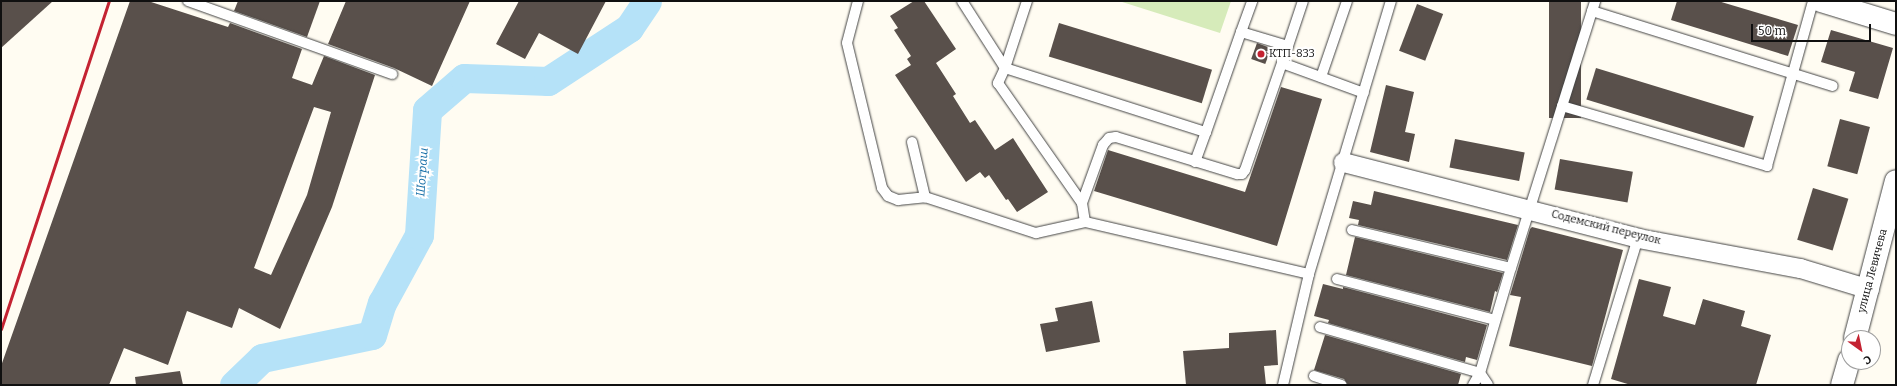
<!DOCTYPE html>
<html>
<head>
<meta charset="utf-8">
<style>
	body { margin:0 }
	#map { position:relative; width:1897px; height:386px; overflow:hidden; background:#fffcf2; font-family:Bitter,serif }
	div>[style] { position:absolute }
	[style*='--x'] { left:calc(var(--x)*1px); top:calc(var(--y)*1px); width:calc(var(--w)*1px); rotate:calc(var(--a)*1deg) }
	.green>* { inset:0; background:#d6ebba }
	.river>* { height:29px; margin:-14.5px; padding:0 14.5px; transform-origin:14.5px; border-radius:14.5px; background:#b5e2f8 }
	.building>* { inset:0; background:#59504b; transform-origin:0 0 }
	.roads { filter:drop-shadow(0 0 1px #434343) drop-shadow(0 0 1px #434343) }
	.service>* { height:10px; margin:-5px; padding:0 5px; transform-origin:5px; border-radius:5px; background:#fff }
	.minor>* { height:19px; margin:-9.5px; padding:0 9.5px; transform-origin:9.5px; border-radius:9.5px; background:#fff }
	.tertiary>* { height:22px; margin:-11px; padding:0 11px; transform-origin:11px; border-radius:11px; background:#fff }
	.rail>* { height:3px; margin:-1.5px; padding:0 1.5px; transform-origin:1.5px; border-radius:1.5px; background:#c42332 }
	.dots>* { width:11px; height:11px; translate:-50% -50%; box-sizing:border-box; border:2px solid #fff; border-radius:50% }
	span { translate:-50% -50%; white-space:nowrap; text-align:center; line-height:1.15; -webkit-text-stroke:4px #fff; paint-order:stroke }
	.poi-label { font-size:11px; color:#101010 }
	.left { translate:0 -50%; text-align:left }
	.street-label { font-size:11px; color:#101010 }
	.water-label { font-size:12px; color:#146da6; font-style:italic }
	.frame { position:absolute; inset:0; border:2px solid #101010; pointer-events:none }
	.north { position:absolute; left:1841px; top:330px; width:40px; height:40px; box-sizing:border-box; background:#fff; border:1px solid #9f9f9f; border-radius:50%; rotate:147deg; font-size:11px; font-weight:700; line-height:16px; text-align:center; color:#101010 }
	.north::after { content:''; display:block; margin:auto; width:14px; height:18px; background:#c42332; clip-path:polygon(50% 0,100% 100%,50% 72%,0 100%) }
	.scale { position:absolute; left:1751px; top:24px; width:120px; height:18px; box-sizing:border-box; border:2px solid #101010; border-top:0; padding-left:5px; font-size:12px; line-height:14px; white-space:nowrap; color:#101010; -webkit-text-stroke:3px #fff; paint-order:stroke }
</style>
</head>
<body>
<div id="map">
	<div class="green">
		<i style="clip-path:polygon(1119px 1px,1231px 1px,1220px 33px)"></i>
	</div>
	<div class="river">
		<i style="--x:234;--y:385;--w:39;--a:-44"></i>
		<i style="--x:262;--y:358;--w:112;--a:-11.8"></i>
		<i style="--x:372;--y:335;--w:34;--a:-73"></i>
		<i style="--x:382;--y:303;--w:77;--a:-61.4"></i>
		<i style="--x:419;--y:235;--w:125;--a:-86.3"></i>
		<i style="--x:427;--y:110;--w:49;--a:-40.9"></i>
		<i style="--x:464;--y:78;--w:84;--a:2"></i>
		<i style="--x:548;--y:81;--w:97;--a:-33.2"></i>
		<i style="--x:629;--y:28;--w:32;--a:-56"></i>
	</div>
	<div class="building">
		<i style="clip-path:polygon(1px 1px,53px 1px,1px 48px)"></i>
		<i style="clip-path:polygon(evenodd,130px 1px,148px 1px,228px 27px,230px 23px,302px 49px,292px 78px,312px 85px,324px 56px,375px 75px,332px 207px,280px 329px,239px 308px,232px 328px,187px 311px,168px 365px,124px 348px,109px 385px,1px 385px,1px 366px,130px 1px,314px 107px,331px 112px,307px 195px,271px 275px,254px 268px,314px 107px)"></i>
		<i style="clip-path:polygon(238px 1px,320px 1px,307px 37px,234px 11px)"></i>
		<i style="clip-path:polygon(346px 1px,470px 1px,432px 86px,394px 68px,328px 44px)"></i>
		<i style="clip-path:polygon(519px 1px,606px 1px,578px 54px,539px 33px,525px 59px,496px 44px)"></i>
		<i style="clip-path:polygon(914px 1px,924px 1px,956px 49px,936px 63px,956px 94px,953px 96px,970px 123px,975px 120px,995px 150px,1013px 138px,1048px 192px,1017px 212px,1008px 199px,1006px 200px,989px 175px,985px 178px,980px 172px,966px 182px,895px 75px,911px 65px,907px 59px,911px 56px,894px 30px,898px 28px,890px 16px)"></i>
		<i style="left:1549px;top:1px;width:32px;height:117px"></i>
		<i style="clip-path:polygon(1677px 1px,1718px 1px,1798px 25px,1788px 56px,1671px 20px)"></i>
		<i style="left:1417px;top:4px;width:28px;height:50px;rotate:21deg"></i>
		<i style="left:1059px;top:23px;width:160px;height:35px;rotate:17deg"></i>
		<i style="clip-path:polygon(1831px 30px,1893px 48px,1878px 99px,1849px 91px,1855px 72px,1821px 62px)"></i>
		<i style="left:1257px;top:43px;width:15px;height:17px;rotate:20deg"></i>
		<i style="left:1596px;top:68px;width:165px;height:33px;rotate:17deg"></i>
		<i style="clip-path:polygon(1386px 85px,1414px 92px,1405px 132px,1415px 134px,1409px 162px,1370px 152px)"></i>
		<i style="clip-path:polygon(1281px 87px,1322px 99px,1277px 246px,1094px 191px,1108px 150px,1245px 192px)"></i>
		<i style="left:1840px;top:119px;width:31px;height:49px;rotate:15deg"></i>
		<i style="left:1455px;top:139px;width:71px;height:29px;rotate:11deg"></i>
		<i style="left:1560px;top:159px;width:74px;height:31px;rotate:10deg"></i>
		<i style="left:1813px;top:188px;width:37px;height:54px;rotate:17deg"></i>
		<i style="clip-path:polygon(1374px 191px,1518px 225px,1507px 260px,1358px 225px,1359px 220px,1349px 218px,1353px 201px,1371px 205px)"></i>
		<i style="clip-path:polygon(1532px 227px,1623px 250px,1592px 366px,1509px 346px,1521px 297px,1510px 295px,1530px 229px)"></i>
		<i style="clip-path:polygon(1355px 237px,1503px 273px,1497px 292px,1495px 291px,1490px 312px,1346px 275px)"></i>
		<i style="clip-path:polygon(1639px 279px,1671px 287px,1663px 316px,1695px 325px,1703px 299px,1745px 311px,1741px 326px,1771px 335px,1756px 385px,1631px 385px,1611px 379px)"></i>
		<i style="clip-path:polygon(1323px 284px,1343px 289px,1343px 287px,1487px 325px,1477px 360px,1466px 357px,1465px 362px,1328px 323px,1329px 320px,1314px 316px)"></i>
		<i style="clip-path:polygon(1092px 301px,1100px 342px,1046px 352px,1040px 324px,1058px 321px,1055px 308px)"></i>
		<i style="clip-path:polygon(1276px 330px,1278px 365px,1264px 366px,1266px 385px,1186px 385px,1183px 351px,1229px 348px,1229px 333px)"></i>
		<i style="clip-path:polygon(1325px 335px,1461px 374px,1458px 385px,1348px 385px,1344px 379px,1314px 370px)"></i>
		<i style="clip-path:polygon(180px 371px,183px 385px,136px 385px,135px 377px)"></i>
	</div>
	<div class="roads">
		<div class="service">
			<i style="--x:188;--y:1;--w:217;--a:19.7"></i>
			<i style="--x:858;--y:1;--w:43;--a:104.7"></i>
			<i style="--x:847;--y:43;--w:149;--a:76.4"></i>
			<i style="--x:882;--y:188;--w:10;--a:53"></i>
			<i style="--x:888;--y:196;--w:11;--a:22"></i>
			<i style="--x:898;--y:200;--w:27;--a:-6"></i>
			<i style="--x:925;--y:197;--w:117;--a:18"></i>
			<i style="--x:1036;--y:233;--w:50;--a:-12.7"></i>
			<i style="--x:962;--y:1;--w:80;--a:57.3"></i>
			<i style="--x:1005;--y:68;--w:211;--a:17.7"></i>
			<i style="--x:1206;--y:132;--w:106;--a:-70.7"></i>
			<i style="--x:1241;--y:32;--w:49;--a:16.6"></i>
			<i style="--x:1288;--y:46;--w:18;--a:109"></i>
			<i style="--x:1027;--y:1;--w:71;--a:108.2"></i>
			<i style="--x:1005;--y:68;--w:17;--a:115"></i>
			<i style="--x:998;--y:83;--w:146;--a:55"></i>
			<i style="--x:1592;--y:11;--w:252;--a:17.3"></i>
			<i style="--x:1241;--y:32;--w:33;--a:-70"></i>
			<i style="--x:1288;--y:46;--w:47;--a:-71.6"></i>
			<i style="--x:1321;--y:77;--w:80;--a:-71.1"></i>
			<i style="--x:1562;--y:106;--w:214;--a:16.3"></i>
			<i style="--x:1767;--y:166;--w:171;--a:-74.4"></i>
			<i style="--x:912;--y:142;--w:57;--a:76.7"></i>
			<i style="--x:1195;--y:162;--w:32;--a:-70"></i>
			<i style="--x:1352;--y:230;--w:163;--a:13.4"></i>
			<i style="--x:1309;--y:274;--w:230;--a:-166.9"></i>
			<i style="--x:1085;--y:222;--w:19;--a:-99"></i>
			<i style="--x:1082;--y:203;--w:62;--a:-70.1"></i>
			<i style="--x:1103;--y:145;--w:9;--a:-49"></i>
			<i style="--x:1109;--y:138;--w:7;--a:-8"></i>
			<i style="--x:1116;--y:137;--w:127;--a:17"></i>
			<i style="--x:1237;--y:174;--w:5;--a:0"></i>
			<i style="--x:1242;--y:174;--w:5;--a:-53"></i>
			<i style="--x:1245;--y:170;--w:113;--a:-70.9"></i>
			<i style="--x:1282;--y:63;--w:87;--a:20.1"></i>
			<i style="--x:1337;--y:279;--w:163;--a:14.5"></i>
			<i style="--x:1320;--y:327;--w:166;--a:16"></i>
			<i style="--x:1480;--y:373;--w:109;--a:-73.6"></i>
			<i style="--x:1511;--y:268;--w:280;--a:-72.5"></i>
			<i style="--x:1314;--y:376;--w:29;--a:18"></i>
			<i style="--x:1283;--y:385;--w:114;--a:-76.8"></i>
			<i style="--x:1309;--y:274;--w:285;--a:-73.3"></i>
			<i style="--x:1473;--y:385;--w:14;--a:-60"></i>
			<i style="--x:1480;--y:373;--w:14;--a:56"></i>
			<i style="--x:1593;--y:385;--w:154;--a:-73"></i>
		</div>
		<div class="minor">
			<i style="--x:1343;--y:162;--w:305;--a:14.4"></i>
			<i style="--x:1638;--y:238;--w:165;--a:10.5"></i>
			<i style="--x:1800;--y:268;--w:72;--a:16.9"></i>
		</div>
		<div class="tertiary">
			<i style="--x:1821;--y:1;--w:78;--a:17"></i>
			<i style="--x:1855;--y:338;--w:162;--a:-75.4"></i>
			<i style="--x:1842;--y:385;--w:26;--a:-74"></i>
		</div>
	</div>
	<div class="rail">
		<i style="--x:1;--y:329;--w:345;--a:-71.8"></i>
	</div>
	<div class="dots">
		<i style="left:1261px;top:54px;background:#c42332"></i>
	</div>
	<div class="poi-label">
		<span class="left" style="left:1269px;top:54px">КТП-833</span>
	</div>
	<div class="street-label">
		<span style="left:1606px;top:228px;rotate:14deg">Содемский переулок</span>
		<span style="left:1873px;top:271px;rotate:-75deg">улица Левичева</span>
	</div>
	<div class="water-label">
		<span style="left:423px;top:172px;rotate:-86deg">Шограш</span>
	</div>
	<div class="frame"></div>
	<div class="north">С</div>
	<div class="scale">50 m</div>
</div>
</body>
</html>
